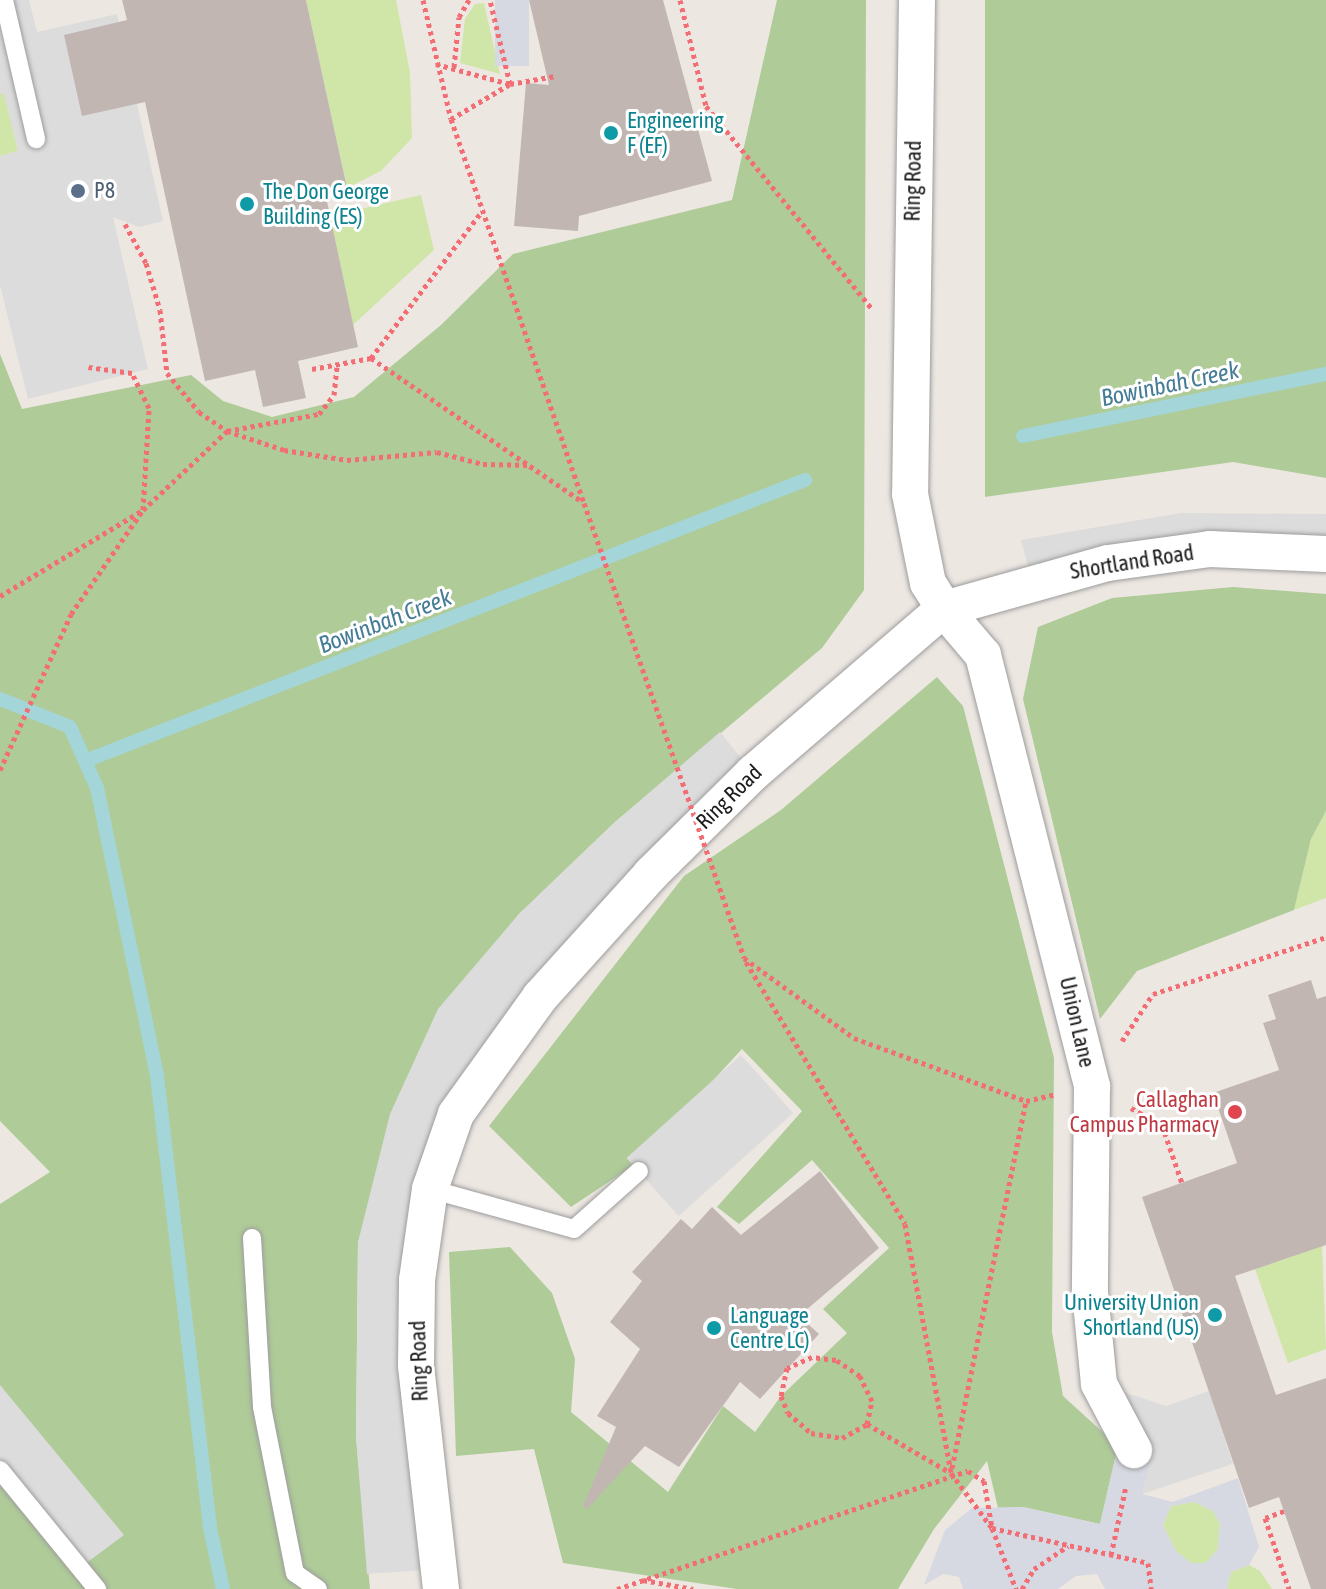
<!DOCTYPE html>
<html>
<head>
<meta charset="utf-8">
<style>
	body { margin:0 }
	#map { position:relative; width:1326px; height:1589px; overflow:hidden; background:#ede7e2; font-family:"Asap Condensed",sans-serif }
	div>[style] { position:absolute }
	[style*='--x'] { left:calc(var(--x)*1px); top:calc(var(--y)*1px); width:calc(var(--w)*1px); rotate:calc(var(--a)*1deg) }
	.grass>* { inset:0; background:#d0e6a9 }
	.forest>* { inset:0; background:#afcb98 }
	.parking>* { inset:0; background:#dcdcdc; transform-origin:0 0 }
	.plaza>* { inset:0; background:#d6d8e2; transform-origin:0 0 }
	.stream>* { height:14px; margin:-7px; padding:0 7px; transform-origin:7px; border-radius:7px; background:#a4d5d9 }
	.building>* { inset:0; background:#c1b6b2 }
	.path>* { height:5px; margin-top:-2.5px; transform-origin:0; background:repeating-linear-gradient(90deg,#f36d74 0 4px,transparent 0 8px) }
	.roads { filter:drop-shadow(0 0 2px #9d9d9d) drop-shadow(0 0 2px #9d9d9d) }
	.service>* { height:18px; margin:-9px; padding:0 9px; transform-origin:9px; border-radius:9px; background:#fff }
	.minor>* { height:36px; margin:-18px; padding:0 18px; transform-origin:18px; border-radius:18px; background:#fff }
	.path-bridge>* { height:5px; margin-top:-2.5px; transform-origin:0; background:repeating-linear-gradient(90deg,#f36d74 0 4px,transparent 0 8px) }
	.dots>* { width:22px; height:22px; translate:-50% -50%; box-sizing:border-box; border:4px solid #fff; border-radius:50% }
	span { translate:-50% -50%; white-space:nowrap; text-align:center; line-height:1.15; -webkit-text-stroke:6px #fff; paint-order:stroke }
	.culture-label { font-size:22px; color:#0d838f }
	.left { translate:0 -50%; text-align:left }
	.right { translate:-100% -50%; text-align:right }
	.street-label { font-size:22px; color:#1c1c1c }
	.service-label { font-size:22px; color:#4e5e75 }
	.health-label { font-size:22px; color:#be3a42 }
	.water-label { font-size:24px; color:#477c97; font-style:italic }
</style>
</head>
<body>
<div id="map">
	<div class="grass">
		<i style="clip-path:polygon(306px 0,396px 0,410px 72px,412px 138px,381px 171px,347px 188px)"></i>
		<i style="clip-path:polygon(484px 3px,500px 74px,460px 63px,465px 19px,475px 4px)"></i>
		<i style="clip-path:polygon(0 74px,18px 151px,0 156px)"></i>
		<i style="clip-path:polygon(421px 195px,434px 250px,353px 325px,330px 216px)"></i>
		<i style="clip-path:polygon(1326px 811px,1326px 898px,1294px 910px,1311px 839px)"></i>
		<i style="clip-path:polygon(1322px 1246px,1326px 1349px,1288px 1363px,1255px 1269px)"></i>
		<i style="clip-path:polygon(1194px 1502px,1213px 1511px,1220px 1524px,1218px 1549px,1206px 1563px,1191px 1564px,1175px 1550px,1163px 1525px,1171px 1506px)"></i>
		<i style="clip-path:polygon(1249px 1565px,1260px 1571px,1272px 1589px,1227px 1589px,1231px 1572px)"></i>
	</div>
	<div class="forest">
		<i style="clip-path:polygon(777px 0,866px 0,864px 590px,822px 648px,615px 822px,518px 915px,358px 1242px,356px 1437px,370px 1589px,0 1589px,0 1204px,50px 1172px,0 1121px,0 354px,22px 409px,191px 375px,223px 401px,272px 417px,354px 397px,441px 325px,513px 254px,732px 200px)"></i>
		<i style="clip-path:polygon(985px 0,1326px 0,1326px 478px,1233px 462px,985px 497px)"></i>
		<i style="clip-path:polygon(1233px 587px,1326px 594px,1326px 811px,1311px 839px,1294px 910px,1137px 971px,1100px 1019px,1023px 699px,1038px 627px,1112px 598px)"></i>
		<i style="clip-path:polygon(937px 677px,963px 706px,1054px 1058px,1052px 1332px,1063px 1396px,1118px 1446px,1100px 1524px,1023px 1507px,998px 1508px,987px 1461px,934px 1529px,898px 1589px,737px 1589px,563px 1563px,534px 1449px,456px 1456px,449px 1252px,510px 1247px,552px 1293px,575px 1359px,571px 1412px,668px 1492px,723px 1406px,755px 1432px,781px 1396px,847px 1333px,823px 1309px,889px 1248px,812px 1160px,739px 1224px,717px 1207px,802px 1111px,742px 1049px,637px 1163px,571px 1207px,489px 1126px,684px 876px,781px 810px)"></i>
	</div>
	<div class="parking">
		<i style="clip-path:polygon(0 0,29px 0,37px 32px,117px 14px,163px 221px,139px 227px,113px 217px,148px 369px,28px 399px,0 285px,0 156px,18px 151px,4px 94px,0 94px)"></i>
		<i style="clip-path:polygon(1181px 513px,1326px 514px,1326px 554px,1032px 581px,1021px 540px)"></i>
		<i style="clip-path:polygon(720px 732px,753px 773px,540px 997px,430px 1189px,438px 1569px,367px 1574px,356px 1437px,358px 1242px,390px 1114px,438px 1009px,518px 915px,615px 822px)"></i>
		<i style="left:741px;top:1055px;width:78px;height:154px;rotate:48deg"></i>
		<i style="clip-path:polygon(1099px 1384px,1166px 1406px,1209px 1391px,1233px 1464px,1142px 1494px)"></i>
		<i style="clip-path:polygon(0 1385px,124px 1535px,81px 1567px,0 1470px)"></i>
	</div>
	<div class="plaza">
		<i style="left:495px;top:0;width:34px;height:66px"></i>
		<i style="clip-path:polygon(evenodd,1118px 1446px,1151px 1454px,1142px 1494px,1173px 1502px,1238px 1478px,1259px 1547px,1249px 1565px,1231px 1572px,1227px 1589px,1105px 1589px,1097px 1574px,1076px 1576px,1058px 1589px,963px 1589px,959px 1577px,943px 1574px,924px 1585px,945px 1530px,972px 1508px,1023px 1507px,1100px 1524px,1118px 1446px,1194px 1502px,1213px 1511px,1220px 1524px,1218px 1549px,1206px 1563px,1191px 1563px,1175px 1550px,1163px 1525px,1171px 1506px,1194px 1502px)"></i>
	</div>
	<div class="stream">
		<i style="--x:1023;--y:436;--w:309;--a:-11.6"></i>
		<i style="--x:0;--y:699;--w:75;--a:21.8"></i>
		<i style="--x:70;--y:727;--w:37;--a:66"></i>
		<i style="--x:85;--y:761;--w:773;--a:-21.32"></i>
		<i style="--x:85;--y:761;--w:30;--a:66"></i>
		<i style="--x:97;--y:788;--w:294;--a:78.2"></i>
		<i style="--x:157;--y:1076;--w:455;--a:83.3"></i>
		<i style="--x:210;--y:1528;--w:62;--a:78"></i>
	</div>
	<div class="building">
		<i style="clip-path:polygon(122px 0,306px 0,347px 188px,325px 192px,358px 347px,298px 361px,306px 398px,263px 407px,255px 370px,205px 381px,145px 102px,82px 116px,64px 35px,127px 20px)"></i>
		<i style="clip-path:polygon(529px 0,663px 0,712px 181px,579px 216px,578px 231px,514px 226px,526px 83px,549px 85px)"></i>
		<i style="clip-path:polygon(1311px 980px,1317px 999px,1326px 996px,1326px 1245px,1235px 1276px,1276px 1395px,1326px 1378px,1326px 1589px,1311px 1589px,1279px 1497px,1249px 1508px,1142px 1197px,1237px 1163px,1213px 1093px,1279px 1070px,1263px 1023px,1276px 1019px,1268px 995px)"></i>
		<i style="clip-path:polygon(820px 1171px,879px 1248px,799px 1316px,819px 1334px,760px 1399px,740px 1382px,679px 1467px,645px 1446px,587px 1509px,583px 1506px,616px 1427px,597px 1416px,640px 1349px,610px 1322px,642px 1281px,632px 1272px,681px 1219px,692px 1229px,712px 1207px,741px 1235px)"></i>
	</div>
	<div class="path">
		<i style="--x:423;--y:0;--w:122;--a:76.8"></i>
		<i style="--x:451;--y:119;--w:406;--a:70.9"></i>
		<i style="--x:680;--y:0;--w:109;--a:76.2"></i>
		<i style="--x:706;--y:106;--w:262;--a:50.7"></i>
		<i style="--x:436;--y:64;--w:77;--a:15.1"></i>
		<i style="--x:510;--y:84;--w:46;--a:-10.1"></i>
		<i style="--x:454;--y:67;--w:50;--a:-84.3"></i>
		<i style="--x:459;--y:17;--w:20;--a:-60"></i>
		<i style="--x:451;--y:119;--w:69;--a:-30.7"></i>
		<i style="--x:510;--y:84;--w:86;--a:-103.4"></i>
		<i style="--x:125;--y:224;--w:44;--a:61.7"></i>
		<i style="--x:146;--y:263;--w:49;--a:73.4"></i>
		<i style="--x:160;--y:310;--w:63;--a:83.7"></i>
		<i style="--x:167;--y:373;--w:50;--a:50.6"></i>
		<i style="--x:199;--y:412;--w:34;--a:34"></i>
		<i style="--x:227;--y:431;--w:60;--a:18.4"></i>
		<i style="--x:284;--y:450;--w:64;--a:9"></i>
		<i style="--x:347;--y:460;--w:90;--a:-5.1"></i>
		<i style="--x:437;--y:452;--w:48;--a:14.6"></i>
		<i style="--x:483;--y:464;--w:45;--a:1.3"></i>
		<i style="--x:371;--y:358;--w:256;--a:34.2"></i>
		<i style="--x:312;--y:369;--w:60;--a:-10.6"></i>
		<i style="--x:371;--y:358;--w:184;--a:-52.9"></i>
		<i style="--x:0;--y:596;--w:167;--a:-31"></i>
		<i style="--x:143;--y:510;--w:102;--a:-86.6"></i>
		<i style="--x:149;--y:408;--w:39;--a:-116"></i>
		<i style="--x:132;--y:373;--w:44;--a:-172.2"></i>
		<i style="--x:0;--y:770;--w:171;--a:-65.5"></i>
		<i style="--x:71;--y:614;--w:126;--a:-55.3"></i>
		<i style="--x:143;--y:510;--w:115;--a:-43.2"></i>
		<i style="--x:227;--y:431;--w:94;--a:-10.5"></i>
		<i style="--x:319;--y:414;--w:24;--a:-52"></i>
		<i style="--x:334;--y:395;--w:30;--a:-84"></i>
		<i style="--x:744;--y:958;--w:136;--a:36"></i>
		<i style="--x:854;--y:1038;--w:183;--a:20.1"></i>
		<i style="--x:1026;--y:1101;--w:28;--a:-13"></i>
		<i style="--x:746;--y:962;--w:306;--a:58.7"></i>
		<i style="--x:905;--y:1224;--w:253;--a:79.5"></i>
		<i style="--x:1122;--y:1041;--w:56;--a:-56.6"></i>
		<i style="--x:1153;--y:994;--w:182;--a:-18.2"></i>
		<i style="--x:1131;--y:1108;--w:35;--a:29"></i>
		<i style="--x:1162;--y:1125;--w:61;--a:71"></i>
		<i style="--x:867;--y:1424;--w:24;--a:-78"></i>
		<i style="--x:872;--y:1401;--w:28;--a:-116"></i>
		<i style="--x:860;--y:1376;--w:29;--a:-146"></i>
		<i style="--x:836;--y:1360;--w:24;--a:-173"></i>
		<i style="--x:812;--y:1357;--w:27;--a:156"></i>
		<i style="--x:787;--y:1368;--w:29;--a:102"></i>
		<i style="--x:781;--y:1396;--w:18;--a:68"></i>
		<i style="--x:788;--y:1413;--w:30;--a:41"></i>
		<i style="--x:811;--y:1433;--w:31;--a:9"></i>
		<i style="--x:842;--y:1438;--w:29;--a:-29"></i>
		<i style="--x:867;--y:1424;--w:97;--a:30.3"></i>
		<i style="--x:951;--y:1473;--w:69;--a:53.3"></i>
		<i style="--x:992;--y:1528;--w:160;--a:12.6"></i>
		<i style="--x:1148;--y:1563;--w:26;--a:83"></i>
		<i style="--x:952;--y:1468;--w:374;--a:-78.6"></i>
		<i style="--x:1284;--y:1511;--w:20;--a:160"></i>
		<i style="--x:1265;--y:1518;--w:75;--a:71.3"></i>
		<i style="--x:1111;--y:1555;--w:71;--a:-77.7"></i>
		<i style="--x:643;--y:1580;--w:51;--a:10.2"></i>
		<i style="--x:617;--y:1589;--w:370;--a:-18.6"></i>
		<i style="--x:968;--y:1471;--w:19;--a:32"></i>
		<i style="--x:984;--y:1481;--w:48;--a:80.3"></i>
		<i style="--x:992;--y:1528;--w:66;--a:68.5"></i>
		<i style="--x:1022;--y:1589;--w:23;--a:-59"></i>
		<i style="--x:1034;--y:1569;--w:41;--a:-34.1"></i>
	</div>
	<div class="roads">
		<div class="service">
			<i style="--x:4;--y:0;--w:143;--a:77"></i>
			<i style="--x:430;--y:1189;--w:149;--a:15.5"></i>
			<i style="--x:574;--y:1229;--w:87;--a:-41.7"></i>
			<i style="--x:252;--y:1238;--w:169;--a:86.6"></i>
			<i style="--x:262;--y:1407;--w:169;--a:78.8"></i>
			<i style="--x:295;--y:1573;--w:28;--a:35"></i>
			<i style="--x:0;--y:1470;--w:154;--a:50.8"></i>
		</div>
		<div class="minor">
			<i style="--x:917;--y:0;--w:494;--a:90.8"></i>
			<i style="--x:910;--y:494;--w:91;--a:78.6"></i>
			<i style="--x:928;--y:583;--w:31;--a:58"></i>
			<i style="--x:944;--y:609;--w:60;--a:49.7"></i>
			<i style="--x:983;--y:655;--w:445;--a:75.8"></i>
			<i style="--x:1092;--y:1086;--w:206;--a:90.6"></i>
			<i style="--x:1090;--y:1292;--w:92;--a:84.4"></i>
			<i style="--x:1099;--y:1384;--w:75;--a:62.1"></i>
			<i style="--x:441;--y:1589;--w:225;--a:-96.4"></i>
			<i style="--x:416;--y:1365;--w:85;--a:-89.3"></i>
			<i style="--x:417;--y:1280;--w:92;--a:-81.9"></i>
			<i style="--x:430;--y:1189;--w:79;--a:-70.9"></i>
			<i style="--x:456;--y:1114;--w:144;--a:-54.3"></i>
			<i style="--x:540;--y:997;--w:166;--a:-47.9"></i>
			<i style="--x:651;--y:874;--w:144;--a:-44.7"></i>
			<i style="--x:753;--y:773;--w:252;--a:-40.7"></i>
			<i style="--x:944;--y:609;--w:170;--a:-15.7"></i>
			<i style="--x:1108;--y:563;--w:103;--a:-7.8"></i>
			<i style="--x:1210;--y:549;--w:116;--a:2.5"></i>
		</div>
	</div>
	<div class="path-bridge">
		<i style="--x:584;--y:503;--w:482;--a:70.6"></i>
	</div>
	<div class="dots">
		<i style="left:611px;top:133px;background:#0f9aa8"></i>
		<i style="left:78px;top:191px;background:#5c6f8a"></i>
		<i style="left:247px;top:204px;background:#0f9aa8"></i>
		<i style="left:1235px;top:1112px;background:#e0444e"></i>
		<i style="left:1215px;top:1315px;background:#0f9aa8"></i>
		<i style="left:714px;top:1328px;background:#0f9aa8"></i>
	</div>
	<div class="culture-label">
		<span class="left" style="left:627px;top:133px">Engineering<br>F (EF)</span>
		<span class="left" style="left:263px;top:204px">The Don George<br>Building (ES)</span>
		<span class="right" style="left:1199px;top:1315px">University Union<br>Shortland (US)</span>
		<span class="left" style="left:730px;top:1328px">Language<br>Centre LC)</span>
	</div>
	<div class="street-label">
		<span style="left:913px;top:181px;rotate:-89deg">Ring Road</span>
		<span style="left:1132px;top:562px;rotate:-9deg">Shortland Road</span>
		<span style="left:729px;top:797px;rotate:-44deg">Ring Road</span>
		<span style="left:1077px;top:1022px;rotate:77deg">Union Lane</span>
		<span style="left:419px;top:1361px;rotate:-92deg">Ring Road</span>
	</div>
	<div class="service-label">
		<span class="left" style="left:94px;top:191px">P8</span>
	</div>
	<div class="health-label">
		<span class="right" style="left:1219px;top:1112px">Callaghan<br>Campus Pharmacy</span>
	</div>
	<div class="water-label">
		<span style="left:1170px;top:384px;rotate:-12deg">Bowinbah Creek</span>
		<span style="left:385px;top:621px;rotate:-21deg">Bowinbah Creek</span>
	</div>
</div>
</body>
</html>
